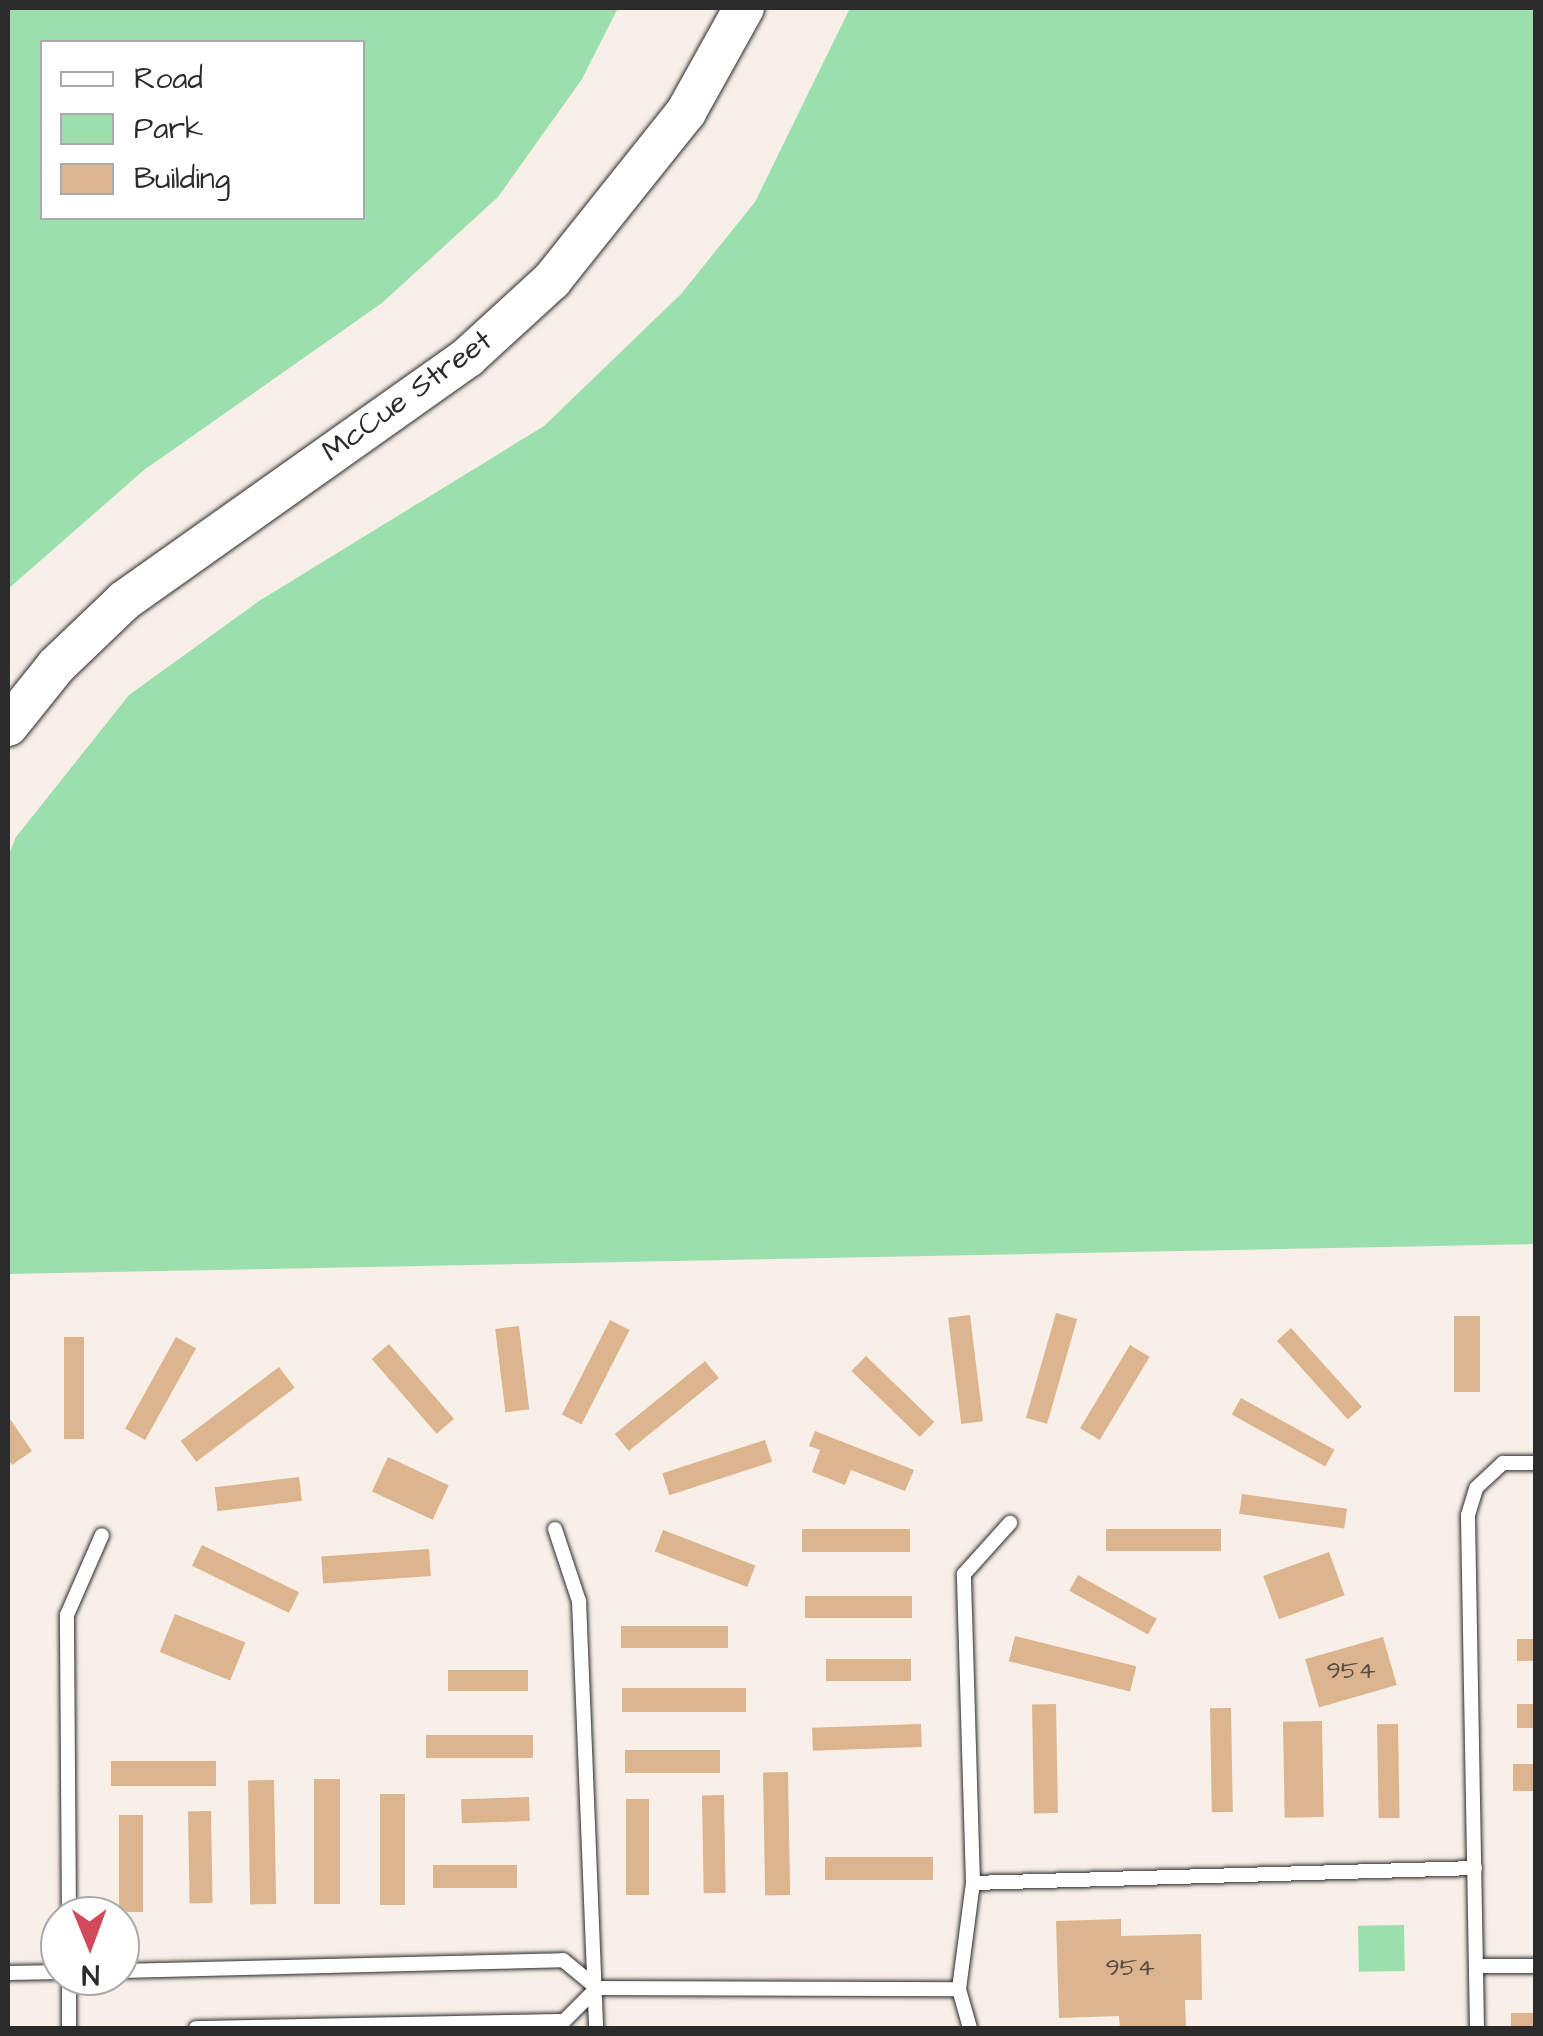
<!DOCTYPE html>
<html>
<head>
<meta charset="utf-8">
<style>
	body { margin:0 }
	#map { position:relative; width:1543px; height:2036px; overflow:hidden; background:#f8f0e8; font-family:"Architects Daughter",sans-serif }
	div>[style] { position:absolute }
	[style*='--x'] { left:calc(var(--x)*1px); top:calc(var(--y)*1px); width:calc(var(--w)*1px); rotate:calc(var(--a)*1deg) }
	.green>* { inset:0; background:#9be0ac; transform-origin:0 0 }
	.building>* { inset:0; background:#dcb48d; transform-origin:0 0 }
	.roads { filter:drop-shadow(0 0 2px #2b2b2b) drop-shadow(0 0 2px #2b2b2b) }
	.service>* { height:14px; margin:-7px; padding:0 7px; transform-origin:7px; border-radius:7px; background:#fff }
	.secondary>* { height:40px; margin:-20px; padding:0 20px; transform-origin:20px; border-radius:20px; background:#fff }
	span { translate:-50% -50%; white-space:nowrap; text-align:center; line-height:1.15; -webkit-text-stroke:8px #fff; paint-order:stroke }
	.number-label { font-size:25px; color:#574d44 }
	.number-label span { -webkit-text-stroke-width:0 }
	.street-label { font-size:30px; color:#2b2b2b }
	.frame { position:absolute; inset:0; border:10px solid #2b2b2b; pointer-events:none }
	.legend { position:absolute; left:40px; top:40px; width:325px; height:180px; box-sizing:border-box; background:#fff; border:2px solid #aaa; margin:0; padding:12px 18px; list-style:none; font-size:30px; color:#2b2b2b }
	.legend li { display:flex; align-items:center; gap:20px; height:50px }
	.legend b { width:50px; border:2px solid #aaa }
	.north { position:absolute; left:40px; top:1896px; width:100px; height:100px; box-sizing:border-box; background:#fff; border:2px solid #aaa; border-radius:50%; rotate:179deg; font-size:28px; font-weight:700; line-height:40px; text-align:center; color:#2b2b2b }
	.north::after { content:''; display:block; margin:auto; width:35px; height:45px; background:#d1495b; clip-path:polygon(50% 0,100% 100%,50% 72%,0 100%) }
</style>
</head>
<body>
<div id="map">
	<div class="green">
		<i style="clip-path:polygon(evenodd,8px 8px,618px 8px,582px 79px,498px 197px,382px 303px,144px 470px,8px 589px,8px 8px,42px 42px,362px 42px,362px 218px,42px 218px,42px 42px)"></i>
		<i style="clip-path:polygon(850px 8px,1535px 8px,1535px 1244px,8px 1274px,8px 856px,16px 837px,129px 695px,259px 601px,544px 426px,681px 294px,755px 202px)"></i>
		<i style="left:1404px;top:1925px;width:46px;height:46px;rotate:89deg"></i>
	</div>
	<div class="building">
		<i style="left:1056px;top:1313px;width:22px;height:109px;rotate:16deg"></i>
		<i style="left:970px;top:1315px;width:107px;height:22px;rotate:83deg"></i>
		<i style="left:1454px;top:1316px;width:26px;height:76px"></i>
		<i style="left:610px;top:1320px;width:22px;height:106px;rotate:27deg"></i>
		<i style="left:519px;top:1326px;width:84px;height:24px;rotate:83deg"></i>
		<i style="left:1291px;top:1328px;width:106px;height:19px;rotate:48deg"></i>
		<i style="left:64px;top:1337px;width:20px;height:102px"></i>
		<i style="left:176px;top:1337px;width:23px;height:105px;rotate:29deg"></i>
		<i style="left:389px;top:1344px;width:99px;height:23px;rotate:49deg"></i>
		<i style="left:1130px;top:1345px;width:23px;height:97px;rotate:31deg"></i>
		<i style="left:866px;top:1356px;width:95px;height:21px;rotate:44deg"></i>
		<i style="left:705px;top:1361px;width:22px;height:116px;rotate:51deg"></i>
		<i style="left:279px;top:1367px;width:26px;height:123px;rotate:53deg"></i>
		<i style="left:1241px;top:1398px;width:107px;height:19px;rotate:29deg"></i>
		<i style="clip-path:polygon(8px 1416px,32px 1451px,12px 1465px,8px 1458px)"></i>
		<i style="clip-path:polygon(815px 1431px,914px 1470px,905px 1491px,851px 1470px,845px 1485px,812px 1472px,820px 1450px,809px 1446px)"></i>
		<i style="left:765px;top:1440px;width:23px;height:108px;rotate:72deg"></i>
		<i style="left:388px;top:1457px;width:67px;height:38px;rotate:25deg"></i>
		<i style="left:299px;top:1477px;width:24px;height:85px;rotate:83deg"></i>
		<i style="left:1242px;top:1494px;width:106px;height:20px;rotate:8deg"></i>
		<i style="left:910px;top:1529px;width:23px;height:108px;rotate:90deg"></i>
		<i style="left:1221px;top:1529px;width:22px;height:115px;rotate:90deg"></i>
		<i style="left:663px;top:1530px;width:99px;height:23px;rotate:21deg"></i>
		<i style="left:202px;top:1545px;width:108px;height:23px;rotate:26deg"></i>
		<i style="left:429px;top:1549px;width:27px;height:108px;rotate:86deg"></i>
		<i style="left:1329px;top:1552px;width:46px;height:70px;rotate:70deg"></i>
		<i style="left:1078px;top:1575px;width:90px;height:18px;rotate:29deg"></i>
		<i style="left:912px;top:1596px;width:22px;height:107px;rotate:90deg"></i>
		<i style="left:175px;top:1614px;width:76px;height:41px;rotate:22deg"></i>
		<i style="left:728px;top:1626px;width:22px;height:107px;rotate:90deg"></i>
		<i style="left:1015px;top:1636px;width:125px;height:26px;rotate:14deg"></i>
		<i style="left:1383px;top:1637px;width:50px;height:81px;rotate:74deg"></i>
		<i style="left:1517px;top:1639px;width:19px;height:22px"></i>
		<i style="left:911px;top:1659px;width:22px;height:85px;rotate:90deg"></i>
		<i style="left:528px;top:1670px;width:21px;height:80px;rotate:90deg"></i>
		<i style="left:746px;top:1688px;width:24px;height:124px;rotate:90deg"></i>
		<i style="left:1056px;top:1704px;width:109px;height:24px;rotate:89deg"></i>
		<i style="left:1517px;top:1704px;width:19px;height:24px"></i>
		<i style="left:1231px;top:1708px;width:104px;height:21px;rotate:89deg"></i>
		<i style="left:1322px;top:1721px;width:96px;height:39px;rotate:89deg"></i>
		<i style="left:921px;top:1724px;width:23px;height:109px;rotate:88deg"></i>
		<i style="left:1398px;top:1724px;width:94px;height:21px;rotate:89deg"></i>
		<i style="left:533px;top:1735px;width:23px;height:107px;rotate:90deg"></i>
		<i style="left:720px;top:1750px;width:23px;height:95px;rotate:90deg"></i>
		<i style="left:216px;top:1761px;width:25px;height:105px;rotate:90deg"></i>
		<i style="left:1513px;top:1764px;width:23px;height:27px"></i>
		<i style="left:788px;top:1772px;width:123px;height:25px;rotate:89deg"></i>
		<i style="left:314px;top:1779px;width:26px;height:125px"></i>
		<i style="left:274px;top:1780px;width:124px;height:26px;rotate:89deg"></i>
		<i style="left:380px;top:1794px;width:25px;height:111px"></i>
		<i style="left:724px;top:1795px;width:98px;height:22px;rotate:89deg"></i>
		<i style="left:529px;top:1797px;width:24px;height:68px;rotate:88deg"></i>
		<i style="left:626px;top:1799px;width:23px;height:96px"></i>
		<i style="left:211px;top:1811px;width:92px;height:23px;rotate:89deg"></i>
		<i style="left:119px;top:1815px;width:24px;height:97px"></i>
		<i style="left:933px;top:1857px;width:23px;height:108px;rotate:90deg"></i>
		<i style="left:517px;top:1865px;width:23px;height:84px;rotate:90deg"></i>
		<i style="clip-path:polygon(1121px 1919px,1121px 1936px,1201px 1934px,1202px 2000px,1185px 2000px,1186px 2028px,1120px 2028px,1119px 2016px,1059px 2018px,1056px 1921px)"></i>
		<i style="left:1536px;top:2013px;width:15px;height:25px;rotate:90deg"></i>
	</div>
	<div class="roads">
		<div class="service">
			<i style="--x:555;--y:1529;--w:76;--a:71.6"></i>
			<i style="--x:579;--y:1601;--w:427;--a:87.7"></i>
			<i style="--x:973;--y:1883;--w:502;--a:-1.71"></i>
			<i style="--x:69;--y:1916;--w:301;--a:-90.4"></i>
			<i style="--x:67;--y:1615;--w:87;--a:-66.4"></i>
			<i style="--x:1476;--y:1966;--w:60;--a:0"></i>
			<i style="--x:120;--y:1971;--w:443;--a:-1.4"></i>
			<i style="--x:563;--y:1960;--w:44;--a:39.5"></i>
			<i style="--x:597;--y:1988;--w:362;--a:0.2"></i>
			<i style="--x:8;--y:1973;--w:52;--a:-1.1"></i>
			<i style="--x:69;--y:2028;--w:52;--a:-90"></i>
			<i style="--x:196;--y:2028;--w:368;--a:-1.1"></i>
			<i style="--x:564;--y:2021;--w:47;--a:-45"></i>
			<i style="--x:970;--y:2028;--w:41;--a:-105.8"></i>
			<i style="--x:959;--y:1989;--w:107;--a:-82.5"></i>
			<i style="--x:973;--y:1883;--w:309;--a:-91.7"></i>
			<i style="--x:964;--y:1574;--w:69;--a:-48"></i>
			<i style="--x:1477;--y:2028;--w:513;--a:-91.01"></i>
			<i style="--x:1468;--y:1515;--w:28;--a:-73"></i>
			<i style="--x:1476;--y:1488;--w:37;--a:-43"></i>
			<i style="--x:1503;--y:1463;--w:33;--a:0"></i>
		</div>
		<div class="secondary">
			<i style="--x:8;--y:726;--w:77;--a:-51.3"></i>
			<i style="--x:56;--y:666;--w:95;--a:-43.7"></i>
			<i style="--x:125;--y:600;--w:420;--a:-35.3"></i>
			<i style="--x:468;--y:357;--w:114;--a:-42.5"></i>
			<i style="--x:552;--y:280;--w:215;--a:-51.4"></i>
			<i style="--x:686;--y:112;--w:119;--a:-60.9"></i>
		</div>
	</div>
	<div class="number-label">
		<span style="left:1351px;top:1671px">954</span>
		<span style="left:1130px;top:1968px">954</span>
	</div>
	<div class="street-label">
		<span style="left:407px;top:396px;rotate:-36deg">McCue Street</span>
	</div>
	<div class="frame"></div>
	<ul class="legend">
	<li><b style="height:12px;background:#fff"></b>Road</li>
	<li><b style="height:28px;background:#9be0ac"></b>Park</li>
	<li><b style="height:28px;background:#dcb48d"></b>Building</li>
	</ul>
	<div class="north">N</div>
</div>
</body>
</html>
